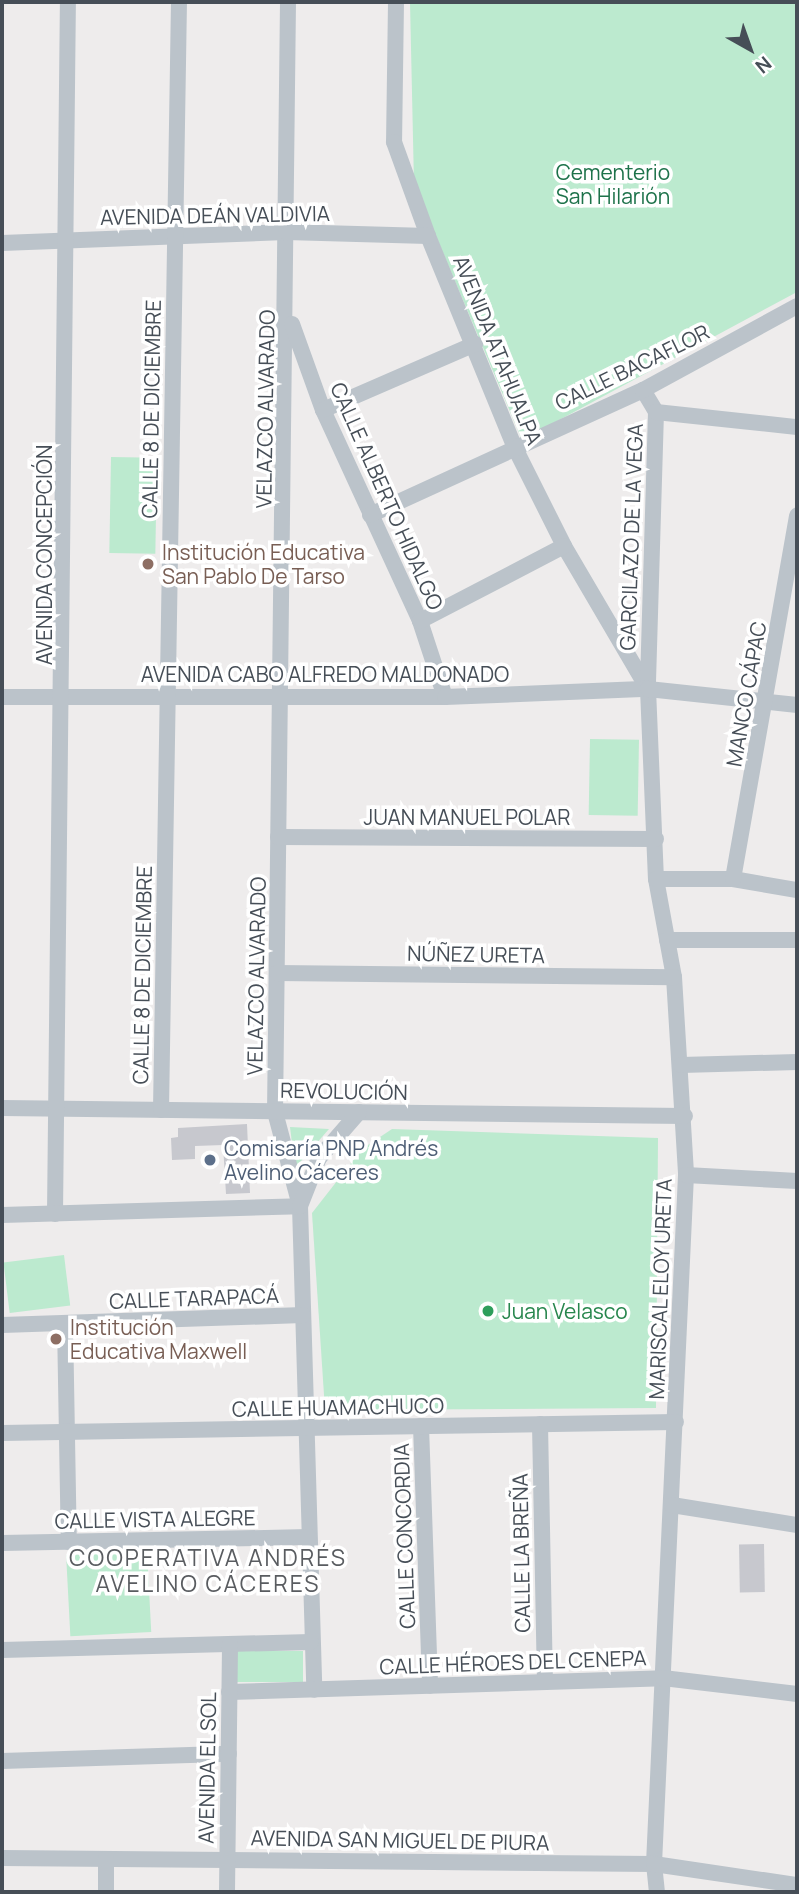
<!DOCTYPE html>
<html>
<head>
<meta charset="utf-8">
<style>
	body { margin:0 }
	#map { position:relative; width:799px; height:1894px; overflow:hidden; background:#eeecec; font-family:Manrope,sans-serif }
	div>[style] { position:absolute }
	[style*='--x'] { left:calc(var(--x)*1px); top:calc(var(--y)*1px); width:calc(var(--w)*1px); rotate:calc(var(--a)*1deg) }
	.green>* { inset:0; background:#bceacf; transform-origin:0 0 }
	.building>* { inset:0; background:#c7c8ce; transform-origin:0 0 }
	.minor>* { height:16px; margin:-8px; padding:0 8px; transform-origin:8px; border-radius:8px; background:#bbc3ca }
	.dots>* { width:19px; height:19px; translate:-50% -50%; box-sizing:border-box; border:4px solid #fff; border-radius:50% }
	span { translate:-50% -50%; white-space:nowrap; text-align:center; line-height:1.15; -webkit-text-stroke:7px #fff; paint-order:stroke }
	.park-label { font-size:21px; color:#1d724a }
	.street-label { font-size:21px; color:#464e57 }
	.education-label { font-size:21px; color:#785e54 }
	.left { translate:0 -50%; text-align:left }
	.service-label { font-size:21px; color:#4e5e75 }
	.leisure-label { font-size:21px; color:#27864d }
	.neighbourhood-label { font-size:23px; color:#595c60; letter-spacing:2px }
	.frame { position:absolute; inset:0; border:4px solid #464e57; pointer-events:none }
	.north { position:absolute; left:715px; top:14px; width:70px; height:70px; -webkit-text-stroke:5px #fff; paint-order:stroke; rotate:140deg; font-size:19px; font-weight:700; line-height:28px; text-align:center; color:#464e57 }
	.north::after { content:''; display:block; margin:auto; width:24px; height:32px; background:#464e57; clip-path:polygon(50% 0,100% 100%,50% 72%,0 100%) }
</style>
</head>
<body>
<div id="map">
	<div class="green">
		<i style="clip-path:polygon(410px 2px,797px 2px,797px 292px,522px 440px,414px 184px)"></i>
		<i style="left:111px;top:457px;width:46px;height:96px;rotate:1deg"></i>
		<i style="left:590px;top:739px;width:49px;height:76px;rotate:1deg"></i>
		<i style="clip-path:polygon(290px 1127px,329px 1129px,295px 1168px)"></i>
		<i style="clip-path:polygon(392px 1129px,658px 1138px,656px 1408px,325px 1410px,312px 1213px,362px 1149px)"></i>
		<i style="left:64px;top:1255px;width:51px;height:61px;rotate:83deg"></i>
		<i style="left:147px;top:1551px;width:81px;height:81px;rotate:87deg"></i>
		<i style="left:236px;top:1651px;width:67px;height:31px"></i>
	</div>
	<div class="building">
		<i style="clip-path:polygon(247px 1124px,250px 1193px,226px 1194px,223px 1145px,195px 1146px,195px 1159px,172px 1160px,171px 1138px,178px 1137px,178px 1128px)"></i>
		<i style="left:764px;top:1544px;width:48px;height:25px;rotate:89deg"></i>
	</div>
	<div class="minor">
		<i style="--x:288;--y:2;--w:1110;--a:90.67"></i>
		<i style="--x:275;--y:1112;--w:97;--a:75.1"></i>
		<i style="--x:300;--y:1206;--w:484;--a:88.3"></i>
		<i style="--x:396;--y:2;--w:140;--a:90.8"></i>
		<i style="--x:394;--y:142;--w:100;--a:70.1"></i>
		<i style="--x:428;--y:236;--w:227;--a:67.7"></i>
		<i style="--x:514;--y:446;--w:112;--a:63.4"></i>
		<i style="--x:564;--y:546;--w:166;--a:59.6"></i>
		<i style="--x:2;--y:243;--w:284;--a:-2.2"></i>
		<i style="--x:286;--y:232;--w:142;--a:1.6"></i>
		<i style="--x:292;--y:324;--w:91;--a:70.2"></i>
		<i style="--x:323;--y:410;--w:232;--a:65.3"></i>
		<i style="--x:420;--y:621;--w:80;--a:71.8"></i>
		<i style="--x:643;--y:390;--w:26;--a:59"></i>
		<i style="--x:656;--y:412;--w:277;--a:91.7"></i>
		<i style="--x:648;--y:689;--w:190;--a:87.6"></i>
		<i style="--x:656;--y:879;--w:100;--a:79.6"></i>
		<i style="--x:674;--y:977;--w:198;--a:86.5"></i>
		<i style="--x:686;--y:1175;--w:690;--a:92.66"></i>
		<i style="--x:654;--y:1864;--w:28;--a:84"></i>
		<i style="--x:323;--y:410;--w:166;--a:-23.5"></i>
		<i style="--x:656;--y:412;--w:142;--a:6.1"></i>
		<i style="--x:370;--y:515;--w:300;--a:-24.6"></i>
		<i style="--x:643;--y:390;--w:175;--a:-28.6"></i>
		<i style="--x:420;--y:621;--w:162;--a:-27.5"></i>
		<i style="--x:2;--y:697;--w:443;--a:0"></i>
		<i style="--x:445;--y:697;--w:203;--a:-2.3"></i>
		<i style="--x:648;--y:689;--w:150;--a:6.1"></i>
		<i style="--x:278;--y:837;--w:378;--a:0.3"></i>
		<i style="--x:656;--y:879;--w:77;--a:0"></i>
		<i style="--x:733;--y:879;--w:65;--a:9.8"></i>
		<i style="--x:733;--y:879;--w:369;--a:-80"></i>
		<i style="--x:667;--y:940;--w:130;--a:0"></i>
		<i style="--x:277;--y:973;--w:397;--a:0.6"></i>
		<i style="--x:681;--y:1065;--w:116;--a:-1.5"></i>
		<i style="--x:2;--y:1108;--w:683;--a:0.67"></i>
		<i style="--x:161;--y:1110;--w:1108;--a:-89.07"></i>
		<i style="--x:686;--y:1175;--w:111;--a:3.1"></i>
		<i style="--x:55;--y:1214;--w:1212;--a:-89.39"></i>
		<i style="--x:2;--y:1215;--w:298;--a:-1.7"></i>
		<i style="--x:300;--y:1206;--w:52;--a:-68.4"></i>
		<i style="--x:319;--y:1158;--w:61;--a:-49"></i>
		<i style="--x:65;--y:1323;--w:219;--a:89"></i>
		<i style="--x:2;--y:1325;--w:301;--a:-1.9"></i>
		<i style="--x:540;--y:1424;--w:258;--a:88.9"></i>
		<i style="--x:421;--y:1426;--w:260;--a:88"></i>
		<i style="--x:2;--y:1433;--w:674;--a:-0.94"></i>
		<i style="--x:672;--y:1505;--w:127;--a:9.1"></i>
		<i style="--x:2;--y:1543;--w:307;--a:-1.1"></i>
		<i style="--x:2;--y:1650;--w:309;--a:-1.5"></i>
		<i style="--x:229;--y:1692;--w:434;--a:-1.8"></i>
		<i style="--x:663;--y:1678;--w:135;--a:6.8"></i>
		<i style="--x:2;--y:1761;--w:227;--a:-1.8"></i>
		<i style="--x:2;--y:1858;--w:652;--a:0.53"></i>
		<i style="--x:654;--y:1864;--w:145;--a:8.4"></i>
		<i style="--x:106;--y:1859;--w:33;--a:90"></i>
		<i style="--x:227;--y:1892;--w:248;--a:-89.3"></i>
	</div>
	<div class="dots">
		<i style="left:148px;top:564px;background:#8d6e63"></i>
		<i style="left:210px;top:1160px;background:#5c6f8a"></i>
		<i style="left:488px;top:1311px;background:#2e9e5b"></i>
		<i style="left:56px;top:1339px;background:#8d6e63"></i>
	</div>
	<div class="park-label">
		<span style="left:613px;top:184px">Cementerio<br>San Hilarión</span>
	</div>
	<div class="street-label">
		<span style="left:215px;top:215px;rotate:-1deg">AVENIDA DEÁN VALDIVIA</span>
		<span style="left:498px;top:350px;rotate:68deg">AVENIDA ATAHUALPA</span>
		<span style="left:632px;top:367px;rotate:-26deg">CALLE BACAFLOR</span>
		<span style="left:151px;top:409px;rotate:-89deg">CALLE 8 DE DICIEMBRE</span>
		<span style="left:265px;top:409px;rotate:-89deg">VELAZCO ALVARADO</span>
		<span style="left:387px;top:496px;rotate:66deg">CALLE ALBERTO HIDALGO</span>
		<span style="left:631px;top:537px;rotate:-88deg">GARCILAZO DE LA VEGA</span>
		<span style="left:44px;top:555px;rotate:-90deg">AVENIDA CONCEPCIÓN</span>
		<span style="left:325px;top:674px">AVENIDA CABO ALFREDO MALDONADO</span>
		<span style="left:746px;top:694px;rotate:-80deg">MANCO CÁPAC</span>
		<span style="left:467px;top:817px">JUAN MANUEL POLAR</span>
		<span style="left:476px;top:954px;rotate:1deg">NÚÑEZ URETA</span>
		<span style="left:142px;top:975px;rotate:-89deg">CALLE 8 DE DICIEMBRE</span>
		<span style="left:256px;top:976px;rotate:-89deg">VELAZCO ALVARADO</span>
		<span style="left:344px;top:1091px;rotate:1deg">REVOLUCIÓN</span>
		<span style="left:660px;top:1289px;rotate:-88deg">MARISCAL ELOY URETA</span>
		<span style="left:194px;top:1298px;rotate:-2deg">CALLE TARAPACÁ</span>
		<span style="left:338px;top:1407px;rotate:-1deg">CALLE HUAMACHUCO</span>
		<span style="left:155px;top:1519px;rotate:-1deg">CALLE VISTA ALEGRE</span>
		<span style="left:404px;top:1536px;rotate:-92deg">CALLE CONCORDIA</span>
		<span style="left:521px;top:1553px;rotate:-91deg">CALLE LA BREÑA</span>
		<span style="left:513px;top:1662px;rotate:-2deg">CALLE HÉROES DEL CENEPA</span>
		<span style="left:207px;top:1768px;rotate:-89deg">AVENIDA EL SOL</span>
		<span style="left:400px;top:1840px;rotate:1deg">AVENIDA SAN MIGUEL DE PIURA</span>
	</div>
	<div class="education-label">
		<span class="left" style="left:162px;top:564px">Institución Educativa<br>San Pablo De Tarso</span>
		<span class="left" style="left:70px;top:1339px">Institución<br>Educativa Maxwell</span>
	</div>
	<div class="service-label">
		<span class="left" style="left:224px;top:1160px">Comisaría PNP Andrés<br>Avelino Cáceres</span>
	</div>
	<div class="leisure-label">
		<span class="left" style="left:502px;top:1311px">Juan Velasco</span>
	</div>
	<div class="neighbourhood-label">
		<span style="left:208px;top:1570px">COOPERATIVA ANDRÉS<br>AVELINO CÁCERES</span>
	</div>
	<div class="frame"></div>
	<div class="north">N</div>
</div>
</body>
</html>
